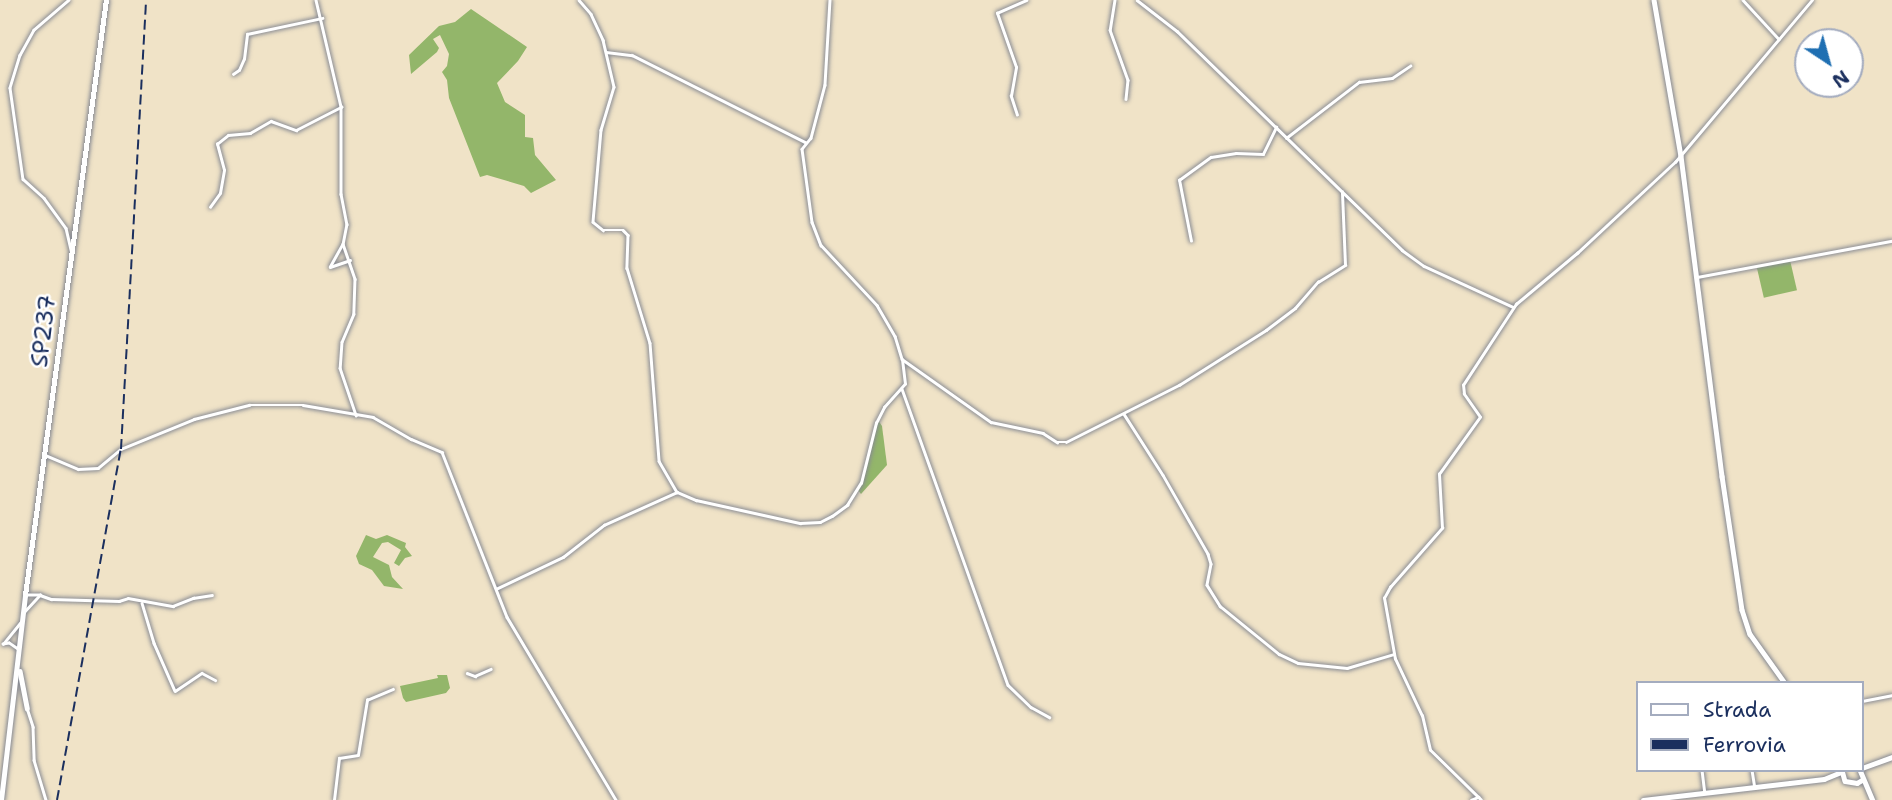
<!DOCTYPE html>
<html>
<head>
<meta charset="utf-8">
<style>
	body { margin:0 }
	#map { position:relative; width:1892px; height:800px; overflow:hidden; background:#f0e3c7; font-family:"Shantell Sans",sans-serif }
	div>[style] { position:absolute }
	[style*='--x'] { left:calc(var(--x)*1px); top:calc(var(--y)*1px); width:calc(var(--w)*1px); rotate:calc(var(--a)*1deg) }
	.forest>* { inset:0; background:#93b66a; transform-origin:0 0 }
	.roads { filter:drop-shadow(0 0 2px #868992) drop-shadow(0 0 2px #868992) }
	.street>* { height:2.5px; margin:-1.25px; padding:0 1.25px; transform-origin:1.25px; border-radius:1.25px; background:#fff }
	.secondary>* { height:4.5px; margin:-2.25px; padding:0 2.25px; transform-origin:2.25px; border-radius:2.25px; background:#fff }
	.rail>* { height:2px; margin-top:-1px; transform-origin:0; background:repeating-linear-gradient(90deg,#1b2f5e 0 10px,transparent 0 15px) }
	span { translate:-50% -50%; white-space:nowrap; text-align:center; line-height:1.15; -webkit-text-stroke:5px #fff; paint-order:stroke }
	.street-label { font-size:24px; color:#1b2f5e }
	.legend { position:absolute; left:1636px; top:681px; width:228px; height:91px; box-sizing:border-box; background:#fff; border:2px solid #a4acbf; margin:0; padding:9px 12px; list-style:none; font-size:21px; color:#1b2f5e }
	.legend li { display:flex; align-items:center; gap:14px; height:35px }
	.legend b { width:35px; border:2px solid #a4acbf }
	.north { position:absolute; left:1794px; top:28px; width:70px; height:70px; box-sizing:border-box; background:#fff; border:2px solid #a4acbf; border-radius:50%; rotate:144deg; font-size:19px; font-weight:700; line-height:28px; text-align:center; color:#1b2f5e }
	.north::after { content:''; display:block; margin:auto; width:24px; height:32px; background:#1f6fb2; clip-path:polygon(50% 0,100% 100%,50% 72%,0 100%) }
</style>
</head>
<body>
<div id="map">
	<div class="forest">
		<i style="clip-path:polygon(471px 9px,527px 47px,518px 61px,497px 83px,505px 102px,525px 115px,525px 137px,533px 138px,535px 155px,556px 180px,531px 193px,524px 186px,487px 175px,480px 177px,449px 98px,447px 80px,442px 72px,447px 66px,449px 54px,440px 35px,433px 39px,439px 48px,437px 52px,411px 74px,409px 55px,439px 26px,455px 22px)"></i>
		<i style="left:1790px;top:260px;width:31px;height:34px;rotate:77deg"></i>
		<i style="clip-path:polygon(878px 420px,882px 426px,887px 465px,861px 494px,858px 490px)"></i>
		<i style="clip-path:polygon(366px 535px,376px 539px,387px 535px,406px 543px,405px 547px,412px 556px,405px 558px,399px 566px,394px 563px,401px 550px,388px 542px,382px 543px,373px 557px,389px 565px,392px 577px,403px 589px,384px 586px,372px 570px,359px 564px,356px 556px)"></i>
		<i style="clip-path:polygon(437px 675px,447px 675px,450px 688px,446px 693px,406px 702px,403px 698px,400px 686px,438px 678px)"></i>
	</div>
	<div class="roads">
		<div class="street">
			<i style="--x:69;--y:0;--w:46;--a:139.4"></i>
			<i style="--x:34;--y:30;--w:29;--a:119"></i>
			<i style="--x:20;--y:55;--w:34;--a:107"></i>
			<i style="--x:10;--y:88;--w:92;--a:81.9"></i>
			<i style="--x:23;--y:179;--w:28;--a:42"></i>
			<i style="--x:44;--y:198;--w:37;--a:54"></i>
			<i style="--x:66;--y:228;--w:23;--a:77"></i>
			<i style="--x:316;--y:0;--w:110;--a:76.8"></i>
			<i style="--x:341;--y:107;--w:87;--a:90"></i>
			<i style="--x:341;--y:194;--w:31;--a:79"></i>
			<i style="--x:347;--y:224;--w:20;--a:101"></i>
			<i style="--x:343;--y:244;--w:26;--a:119"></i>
			<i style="--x:330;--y:267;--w:21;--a:-19"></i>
			<i style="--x:579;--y:0;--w:18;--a:49"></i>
			<i style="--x:591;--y:14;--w:29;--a:65"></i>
			<i style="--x:603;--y:40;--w:48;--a:76.8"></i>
			<i style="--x:614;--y:87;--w:45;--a:106.8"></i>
			<i style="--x:601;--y:130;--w:92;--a:95"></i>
			<i style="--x:593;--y:222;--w:13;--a:39"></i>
			<i style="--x:603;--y:230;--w:20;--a:0"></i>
			<i style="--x:623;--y:230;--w:7;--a:45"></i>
			<i style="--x:628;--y:235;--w:33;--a:92"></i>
			<i style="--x:627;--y:268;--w:78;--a:73"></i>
			<i style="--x:650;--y:343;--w:118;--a:85.6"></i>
			<i style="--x:659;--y:461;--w:36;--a:60"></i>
			<i style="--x:830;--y:0;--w:85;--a:93.4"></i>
			<i style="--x:825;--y:85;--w:55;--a:104.8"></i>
			<i style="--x:811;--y:138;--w:14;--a:129"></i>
			<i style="--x:802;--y:149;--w:74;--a:82.2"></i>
			<i style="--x:812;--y:222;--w:25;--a:69"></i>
			<i style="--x:821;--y:245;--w:82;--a:47"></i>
			<i style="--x:877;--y:305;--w:36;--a:60"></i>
			<i style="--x:895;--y:336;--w:24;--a:73"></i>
			<i style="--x:902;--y:359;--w:109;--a:35.3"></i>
			<i style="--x:991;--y:422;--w:53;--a:11.9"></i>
			<i style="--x:1043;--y:433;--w:17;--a:33"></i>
			<i style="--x:1057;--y:442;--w:9;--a:0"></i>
			<i style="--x:1066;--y:442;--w:127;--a:-26.8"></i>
			<i style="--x:1179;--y:385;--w:103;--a:-32.3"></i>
			<i style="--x:1266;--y:330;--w:36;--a:-37"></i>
			<i style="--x:1295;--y:308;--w:35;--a:-49"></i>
			<i style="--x:1318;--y:282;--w:32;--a:-32"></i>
			<i style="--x:1345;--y:265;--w:73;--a:-92.4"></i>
			<i style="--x:1115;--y:0;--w:30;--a:99"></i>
			<i style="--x:1110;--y:30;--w:53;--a:70.2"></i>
			<i style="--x:1128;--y:80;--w:19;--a:96"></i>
			<i style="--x:1137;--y:0;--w:51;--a:37.8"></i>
			<i style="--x:1177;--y:31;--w:314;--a:44.2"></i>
			<i style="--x:1402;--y:250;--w:27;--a:36"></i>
			<i style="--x:1424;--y:266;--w:98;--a:24.7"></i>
			<i style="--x:1743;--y:0;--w:53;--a:47.3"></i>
			<i style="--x:606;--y:52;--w:26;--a:7"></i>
			<i style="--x:632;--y:55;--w:194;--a:26.7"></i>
			<i style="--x:233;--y:74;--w:7;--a:-34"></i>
			<i style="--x:239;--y:70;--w:12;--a:-66"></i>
			<i style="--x:244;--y:59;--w:25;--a:-83"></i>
			<i style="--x:247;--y:34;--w:77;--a:-12"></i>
			<i style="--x:1017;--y:115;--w:20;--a:-108"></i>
			<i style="--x:1011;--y:96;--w:29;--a:-80"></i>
			<i style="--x:1016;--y:67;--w:57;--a:-109.4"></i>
			<i style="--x:997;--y:13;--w:32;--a:-24"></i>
			<i style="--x:1286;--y:138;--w:92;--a:-37.5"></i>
			<i style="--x:1359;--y:82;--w:33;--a:-7"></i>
			<i style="--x:1392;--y:78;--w:22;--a:-34"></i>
			<i style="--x:210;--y:207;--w:17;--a:-54"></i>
			<i style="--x:220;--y:193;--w:23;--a:-80"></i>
			<i style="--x:224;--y:170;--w:27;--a:-105"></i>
			<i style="--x:217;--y:144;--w:14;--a:-39"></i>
			<i style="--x:228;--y:135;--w:22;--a:-5"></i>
			<i style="--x:250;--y:133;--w:24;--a:-30"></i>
			<i style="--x:271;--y:121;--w:27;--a:20"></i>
			<i style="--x:296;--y:130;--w:51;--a:-27.1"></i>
			<i style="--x:1191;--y:241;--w:62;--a:-101.1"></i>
			<i style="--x:1179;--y:180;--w:39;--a:-36"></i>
			<i style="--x:1211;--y:157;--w:25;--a:-9"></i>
			<i style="--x:1236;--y:153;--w:27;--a:2"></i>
			<i style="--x:1263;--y:154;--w:30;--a:-64"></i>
			<i style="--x:343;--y:244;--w:37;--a:71"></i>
			<i style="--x:355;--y:279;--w:35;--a:92"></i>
			<i style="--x:354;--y:314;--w:30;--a:113"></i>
			<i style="--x:342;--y:342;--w:26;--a:94"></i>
			<i style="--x:340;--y:368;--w:50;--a:71.2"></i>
			<i style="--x:1697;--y:277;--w:198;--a:-10.5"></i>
			<i style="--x:902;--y:389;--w:314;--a:70.3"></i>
			<i style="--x:1008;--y:685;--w:32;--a:44"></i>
			<i style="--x:1031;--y:707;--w:21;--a:29"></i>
			<i style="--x:1124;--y:414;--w:72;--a:57.4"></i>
			<i style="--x:1163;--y:475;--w:91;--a:60.3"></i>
			<i style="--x:1208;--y:554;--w:10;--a:73"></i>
			<i style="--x:1211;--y:564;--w:21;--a:101"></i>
			<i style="--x:1207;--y:585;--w:25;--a:58"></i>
			<i style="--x:1220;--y:606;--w:76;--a:39.1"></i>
			<i style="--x:1279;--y:654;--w:21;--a:25"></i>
			<i style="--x:1298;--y:663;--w:49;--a:5.8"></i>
			<i style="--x:1347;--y:668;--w:49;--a:-16.6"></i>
			<i style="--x:45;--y:455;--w:36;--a:23"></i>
			<i style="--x:78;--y:469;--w:20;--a:-3"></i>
			<i style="--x:98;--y:468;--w:30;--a:-40"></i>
			<i style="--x:121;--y:449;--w:79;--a:-22.3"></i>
			<i style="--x:194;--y:419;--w:57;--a:-14.3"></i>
			<i style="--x:249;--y:405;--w:54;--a:0"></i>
			<i style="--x:303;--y:405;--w:71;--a:9.7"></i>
			<i style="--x:373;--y:417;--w:44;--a:30.1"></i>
			<i style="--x:411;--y:439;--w:34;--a:23"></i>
			<i style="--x:442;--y:452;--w:177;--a:68.5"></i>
			<i style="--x:507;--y:617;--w:213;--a:59.2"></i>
			<i style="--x:496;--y:589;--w:74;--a:-25.5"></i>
			<i style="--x:563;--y:557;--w:52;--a:-38"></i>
			<i style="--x:604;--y:525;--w:80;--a:-24.3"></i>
			<i style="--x:677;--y:492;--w:21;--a:23"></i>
			<i style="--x:696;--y:500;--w:107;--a:12.5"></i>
			<i style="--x:800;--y:523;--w:20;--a:-3"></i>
			<i style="--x:820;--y:522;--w:13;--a:-27"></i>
			<i style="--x:832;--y:516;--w:19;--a:-36"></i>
			<i style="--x:847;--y:505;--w:26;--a:-58"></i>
			<i style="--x:861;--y:483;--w:62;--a:-76"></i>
			<i style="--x:876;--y:423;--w:18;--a:-63"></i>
			<i style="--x:884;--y:407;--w:31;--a:-48"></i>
			<i style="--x:905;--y:384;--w:24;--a:-97"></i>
			<i style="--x:40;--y:595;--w:12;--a:20"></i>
			<i style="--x:51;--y:599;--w:68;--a:1.7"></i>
			<i style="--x:119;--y:601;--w:9;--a:-18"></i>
			<i style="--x:128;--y:598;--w:46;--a:10.1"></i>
			<i style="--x:173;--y:606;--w:22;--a:-22"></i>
			<i style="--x:193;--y:598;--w:19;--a:-9"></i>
			<i style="--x:142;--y:603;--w:42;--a:73.3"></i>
			<i style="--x:154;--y:643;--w:52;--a:66.4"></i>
			<i style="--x:175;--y:691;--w:32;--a:-34"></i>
			<i style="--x:202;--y:673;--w:15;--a:28"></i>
			<i style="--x:23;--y:613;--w:25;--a:-47"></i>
			<i style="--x:40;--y:595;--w:14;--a:180"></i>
			<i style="--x:19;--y:650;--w:12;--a:-145"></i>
			<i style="--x:9;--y:643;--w:6;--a:171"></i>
			<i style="--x:3;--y:644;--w:28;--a:-51"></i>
			<i style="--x:467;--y:673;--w:9;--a:21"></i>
			<i style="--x:475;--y:676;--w:17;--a:-24"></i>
			<i style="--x:1862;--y:701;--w:31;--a:-11"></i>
			<i style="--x:27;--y:708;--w:20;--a:72"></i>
			<i style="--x:33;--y:727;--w:33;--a:88"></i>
			<i style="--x:34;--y:760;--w:42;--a:73.3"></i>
			<i style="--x:1702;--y:770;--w:23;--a:83"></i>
			<i style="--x:1752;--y:770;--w:18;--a:81"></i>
			<i style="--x:334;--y:800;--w:42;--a:-83.2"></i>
			<i style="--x:339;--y:758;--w:19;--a:-9"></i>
			<i style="--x:358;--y:755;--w:56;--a:-80.7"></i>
			<i style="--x:367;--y:700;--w:28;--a:-23"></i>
			<i style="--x:1471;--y:800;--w:8;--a:-23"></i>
			<i style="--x:1481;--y:800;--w:71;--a:-135.6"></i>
			<i style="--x:1430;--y:750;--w:35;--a:-103"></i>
			<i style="--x:1422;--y:716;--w:63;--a:-115.3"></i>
			<i style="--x:1395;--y:659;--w:62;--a:-100.2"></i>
			<i style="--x:1384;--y:598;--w:13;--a:-61"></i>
			<i style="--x:1390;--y:587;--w:79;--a:-48.6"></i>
			<i style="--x:1442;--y:528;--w:54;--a:-93.2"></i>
			<i style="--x:1439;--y:474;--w:70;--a:-54.3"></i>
			<i style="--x:1480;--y:417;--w:28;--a:-125"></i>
			<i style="--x:1464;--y:394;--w:9;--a:-96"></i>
			<i style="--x:1463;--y:385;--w:97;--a:-56.8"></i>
			<i style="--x:1516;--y:304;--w:80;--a:-39.9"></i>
			<i style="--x:1577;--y:253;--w:134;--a:-42.9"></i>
			<i style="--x:1675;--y:162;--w:212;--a:-49.8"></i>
		</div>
		<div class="secondary">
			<i style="--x:1654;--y:0;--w:158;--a:80.2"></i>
			<i style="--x:1681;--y:156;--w:323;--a:82.7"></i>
			<i style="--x:1722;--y:476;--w:135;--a:81.5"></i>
			<i style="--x:1742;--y:610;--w:25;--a:72"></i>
			<i style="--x:1750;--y:634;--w:60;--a:54.5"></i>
			<i style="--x:20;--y:671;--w:38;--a:79"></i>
			<i style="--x:1862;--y:768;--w:32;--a:-20"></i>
			<i style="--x:1842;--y:770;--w:11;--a:75"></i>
			<i style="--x:1845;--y:781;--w:12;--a:9"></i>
			<i style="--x:1857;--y:783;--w:6;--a:-31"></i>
			<i style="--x:1860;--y:770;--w:33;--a:67"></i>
			<i style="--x:1;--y:800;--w:206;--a:-83.3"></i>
			<i style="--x:25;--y:595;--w:600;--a:-82.25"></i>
			<i style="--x:1643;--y:800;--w:182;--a:-6.6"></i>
			<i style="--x:1824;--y:779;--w:18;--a:-22"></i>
		</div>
	</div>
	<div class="rail">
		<i style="--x:57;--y:800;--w:357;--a:-79.7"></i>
		<i style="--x:121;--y:449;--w:450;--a:-86.8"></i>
	</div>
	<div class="street-label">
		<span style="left:44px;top:331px;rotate:-83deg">SP237</span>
	</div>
	<ul class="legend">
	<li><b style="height:9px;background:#fff"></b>Strada</li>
	<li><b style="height:9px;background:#1b2f5e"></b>Ferrovia</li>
	</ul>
	<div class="north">N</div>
</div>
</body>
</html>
